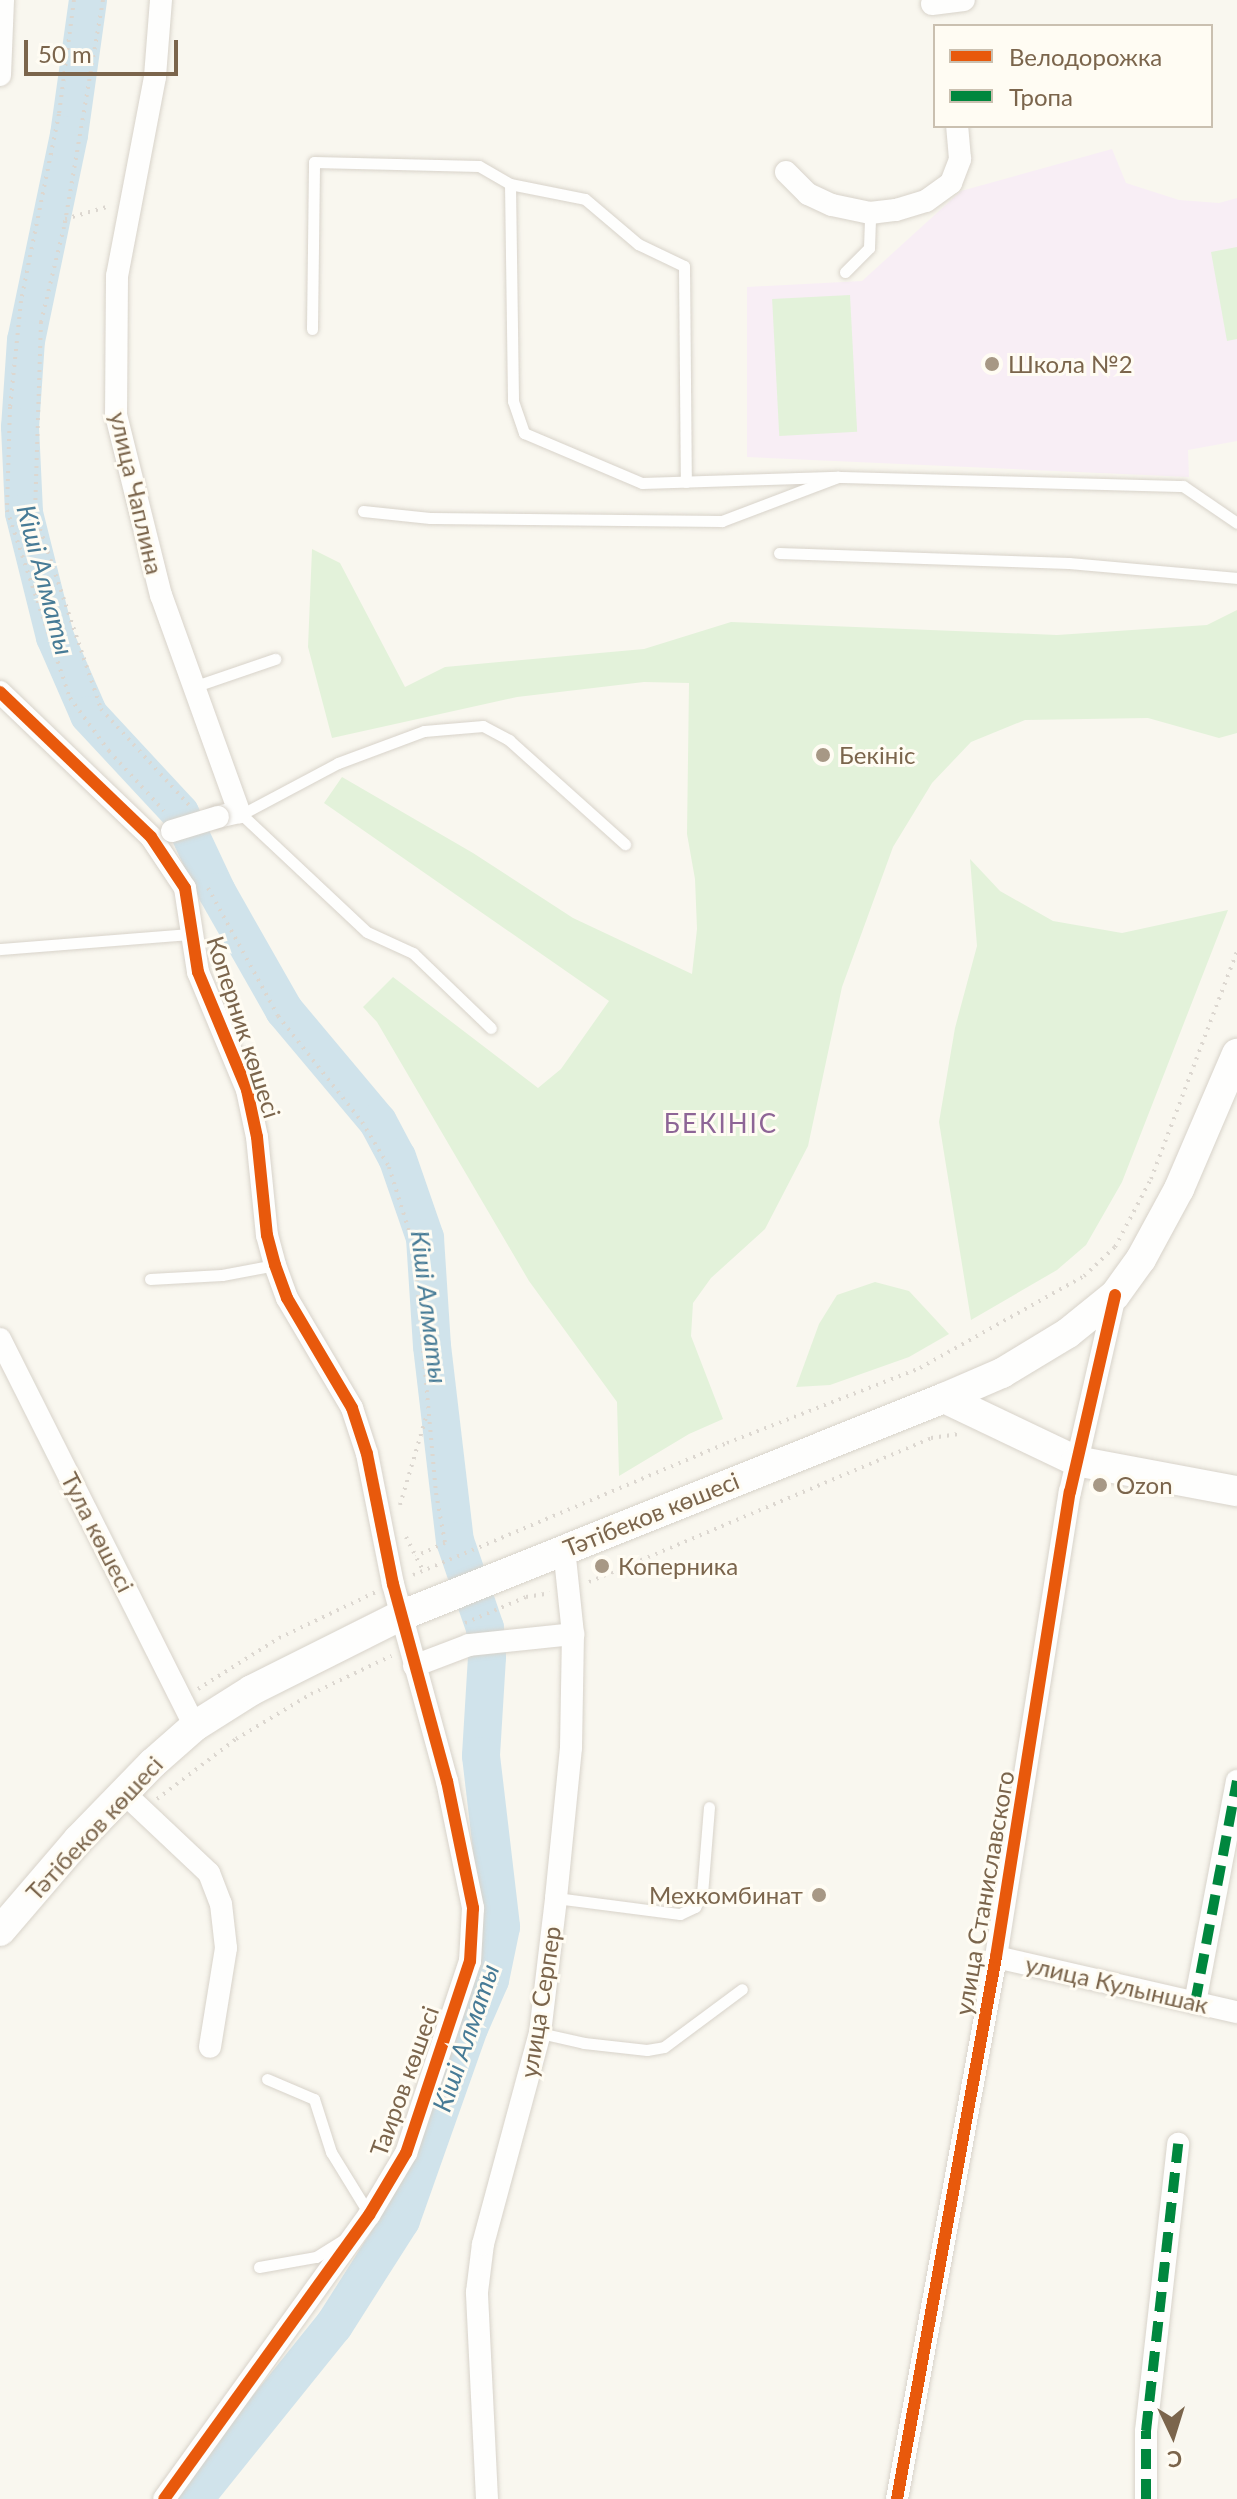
<!DOCTYPE html>
<html>
<head>
<meta charset="utf-8">
<style>
	body { margin:0 }
	#map { position:relative; width:1237px; height:2499px; overflow:hidden; background:#f9f7ef; font-family:Lato,sans-serif }
	div>[style] { position:absolute }
	[style*='--x'] { left:calc(var(--x)*1px); top:calc(var(--y)*1px); width:calc(var(--w)*1px); rotate:calc(var(--a)*1deg) }
	.education>* { inset:0; background:#f8eef5 }
	.green>* { inset:0; background:#e3f2da; transform-origin:0 0 }
	.river>* { height:38px; margin:-19px; padding:0 19px; transform-origin:19px; border-radius:19px; background:#d0e3eb }
	.path>* { height:4px; margin-top:-2px; transform-origin:0; background:repeating-linear-gradient(90deg,#dcd7d0 0 2px,transparent 0 8px) }
	.roads { filter:drop-shadow(0 0 2px #d8d3ca) drop-shadow(0 0 2px #d8d3ca) }
	.lane>* { height:11px; margin:-5.5px; padding:0 5.5px; transform-origin:5.5px; border-radius:5.5px; background:#fefefd }
	.street>* { height:22px; margin:-11px; padding:0 11px; transform-origin:11px; border-radius:11px; background:#fefefd }
	.secondary>* { height:30px; margin:-15px; padding:0 15px; transform-origin:15px; border-radius:15px; background:#fefefd }
	.bridges { filter:drop-shadow(0 0 2px #d8d3ca) drop-shadow(0 0 2px #d8d3ca) }
	.street-bridge>* { height:22px; margin:-11px; padding:0 11px; transform-origin:11px; border-radius:11px; background:#fefefd }
	.quiet>* { height:10px; margin-top:-5px; transform-origin:0; background:repeating-linear-gradient(90deg,#00873e 0 20px,transparent 0 30px) }
	.cycleway>* { height:12px; margin:-6px; padding:0 6px; transform-origin:6px; border-radius:6px; background:#e8590c }
	.dots>* { width:22px; height:22px; translate:-50% -50%; box-sizing:border-box; border:4px solid #fffcf3; border-radius:50% }
	span { translate:-50% -50%; white-space:nowrap; text-align:center; line-height:1.15; -webkit-text-stroke:6px #fffcf3; paint-order:stroke }
	.poi-label { font-size:24px; color:#7b654c }
	.left { translate:0 -50%; text-align:left }
	.right { translate:-100% -50%; text-align:right }
	.street-label { font-size:24px; color:#7b654c }
	.water-label { font-size:26px; color:#477b96; font-style:italic }
	.neighbourhood-label { font-size:26px; color:#8d6596; letter-spacing:2px }
	.legend { position:absolute; left:933px; top:24px; width:280px; height:104px; box-sizing:border-box; background:#fffcf3; border:2px solid #cac0b0; margin:0; padding:10px 14px; list-style:none; font-size:24px; color:#7b654c }
	.legend li { display:flex; align-items:center; gap:16px; height:40px }
	.legend b { width:40px; border:2px solid #cac0b0 }
	.north { position:absolute; left:1133px; top:2395px; width:80px; height:80px; -webkit-text-stroke:6px #fffcf3; paint-order:stroke; rotate:176deg; font-size:22px; font-weight:700; line-height:32px; text-align:center; color:#7b654c }
	.north::after { content:''; display:block; margin:auto; width:28px; height:36px; background:#7b654c; clip-path:polygon(50% 0,100% 100%,50% 72%,0 100%) }
	.scale { position:absolute; left:24px; top:40px; width:154px; height:36px; box-sizing:border-box; border:4px solid #7b654c; border-top:0; padding-left:10px; font-size:24px; line-height:28px; white-space:nowrap; color:#7b654c; -webkit-text-stroke:6px #fffcf3; paint-order:stroke }
</style>
</head>
<body>
<div id="map">
	<div class="education">
		<i style="clip-path:polygon(1112px 149px,1126px 183px,1179px 200px,1219px 203px,1237px 198px,1237px 441px,1188px 450px,1189px 477px,747px 457px,747px 287px,862px 281px,961px 191px)"></i>
	</div>
	<div class="green">
		<i style="clip-path:polygon(1237px 247px,1237px 339px,1227px 341px,1211px 252px)"></i>
		<i style="left:850px;top:295px;width:137px;height:78px;rotate:87deg"></i>
		<i style="clip-path:polygon(312px 549px,340px 563px,405px 687px,445px 667px,644px 649px,731px 622px,1057px 635px,1207px 625px,1237px 610px,1237px 733px,1219px 738px,1148px 718px,1025px 720px,971px 742px,932px 783px,893px 847px,842px 987px,808px 1146px,765px 1229px,711px 1278px,693px 1303px,691px 1336px,723px 1419px,689px 1434px,619px 1476px,617px 1402px,529px 1281px,377px 1022px,363px 1007px,393px 977px,538px 1088px,561px 1069px,609px 1001px,324px 803px,342px 777px,473px 853px,573px 918px,692px 974px,697px 929px,695px 879px,687px 834px,689px 683px,644px 682px,517px 697px,332px 738px,308px 647px)"></i>
		<i style="clip-path:polygon(970px 859px,1000px 891px,1053px 921px,1122px 933px,1228px 910px,1122px 1182px,1086px 1245px,1057px 1270px,971px 1320px,939px 1122px,955px 1028px,977px 946px)"></i>
		<i style="clip-path:polygon(875px 1282px,909px 1291px,949px 1334px,909px 1357px,830px 1385px,796px 1387px,819px 1324px,837px 1295px)"></i>
	</div>
	<div class="river">
		<i style="--x:88;--y:0;--w:136;--a:98"></i>
		<i style="--x:69;--y:135;--w:209;--a:101.8"></i>
		<i style="--x:26;--y:340;--w:87;--a:93.9"></i>
		<i style="--x:20;--y:427;--w:86;--a:87.3"></i>
		<i style="--x:24;--y:513;--w:128;--a:76"></i>
		<i style="--x:55;--y:637;--w:85;--a:66.4"></i>
		<i style="--x:89;--y:715;--w:134;--a:47.1"></i>
		<i style="--x:180;--y:813;--w:87;--a:64.9"></i>
		<i style="--x:217;--y:892;--w:136;--a:60.4"></i>
		<i style="--x:284;--y:1010;--w:146;--a:50"></i>
		<i style="--x:378;--y:1122;--w:40;--a:62"></i>
		<i style="--x:397;--y:1157;--w:86;--a:70.9"></i>
		<i style="--x:425;--y:1238;--w:108;--a:86.3"></i>
		<i style="--x:432;--y:1346;--w:196;--a:83.3"></i>
		<i style="--x:455;--y:1541;--w:92;--a:71"></i>
		<i style="--x:485;--y:1628;--w:29;--a:86"></i>
		<i style="--x:487;--y:1657;--w:99;--a:93.5"></i>
		<i style="--x:481;--y:1756;--w:172;--a:83.3"></i>
		<i style="--x:501;--y:1927;--w:54;--a:101.7"></i>
		<i style="--x:490;--y:1980;--w:52;--a:113.6"></i>
		<i style="--x:469;--y:2028;--w:204;--a:109.5"></i>
		<i style="--x:401;--y:2220;--w:125;--a:122.5"></i>
		<i style="--x:334;--y:2325;--w:223;--a:128.8"></i>
	</div>
	<div class="path">
		<i style="--x:74;--y:0;--w:115;--a:97.5"></i>
		<i style="--x:59;--y:114;--w:191;--a:101.5"></i>
		<i style="--x:21;--y:301;--w:107;--a:95.9"></i>
		<i style="--x:10;--y:407;--w:103;--a:91.7"></i>
		<i style="--x:7;--y:510;--w:198;--a:71.5"></i>
		<i style="--x:70;--y:698;--w:66;--a:53.7"></i>
		<i style="--x:109;--y:751;--w:81;--a:47.5"></i>
		<i style="--x:103;--y:0;--w:230;--a:99.7"></i>
		<i style="--x:64;--y:227;--w:98;--a:103.6"></i>
		<i style="--x:41;--y:322;--w:192;--a:91.8"></i>
		<i style="--x:35;--y:514;--w:206;--a:71.3"></i>
		<i style="--x:101;--y:709;--w:132;--a:47.5"></i>
		<i style="--x:65;--y:219;--w:47;--a:-16.1"></i>
		<i style="--x:208;--y:888;--w:146;--a:61.3"></i>
		<i style="--x:278;--y:1016;--w:135;--a:51.6"></i>
		<i style="--x:362;--y:1122;--w:52;--a:59"></i>
		<i style="--x:389;--y:1167;--w:84;--a:72.6"></i>
		<i style="--x:414;--y:1247;--w:247;--a:84.9"></i>
		<i style="--x:436;--y:1493;--w:51;--a:79.8"></i>
		<i style="--x:445;--y:1543;--w:32;--a:156"></i>
		<i style="--x:400;--y:1505;--w:95;--a:-73.5"></i>
		<i style="--x:406;--y:1537;--w:37;--a:63"></i>
		<i style="--x:413;--y:1575;--w:341;--a:-22.8"></i>
		<i style="--x:727;--y:1443;--w:207;--a:-21.2"></i>
		<i style="--x:920;--y:1368;--w:188;--a:-29.3"></i>
		<i style="--x:1084;--y:1276;--w:42;--a:-43.1"></i>
		<i style="--x:1115;--y:1247;--w:77;--a:-62.1"></i>
		<i style="--x:1151;--y:1179;--w:243;--a:-69.3"></i>
		<i style="--x:589;--y:1582;--w:371;--a:-22.8"></i>
		<i style="--x:931;--y:1438;--w:28;--a:-8"></i>
		<i style="--x:465;--y:1623;--w:66;--a:-23.1"></i>
		<i style="--x:526;--y:1597;--w:24;--a:-9"></i>
		<i style="--x:198;--y:1689;--w:96;--a:-32.2"></i>
		<i style="--x:279;--y:1638;--w:107;--a:-25.4"></i>
		<i style="--x:157;--y:1799;--w:99;--a:-37.2"></i>
		<i style="--x:236;--y:1739;--w:87;--a:-31"></i>
		<i style="--x:311;--y:1694;--w:89;--a:-25.4"></i>
	</div>
	<div class="roads">
		<div class="lane">
			<i style="--x:510;--y:184;--w:76;--a:11.3"></i>
			<i style="--x:585;--y:199;--w:70;--a:40.3"></i>
			<i style="--x:638;--y:244;--w:51;--a:25.6"></i>
			<i style="--x:684;--y:266;--w:216;--a:89.5"></i>
			<i style="--x:845;--y:272;--w:34;--a:-45"></i>
			<i style="--x:869;--y:248;--w:35;--a:-88"></i>
			<i style="--x:312;--y:329;--w:167;--a:-89.3"></i>
			<i style="--x:314;--y:162;--w:165;--a:1.4"></i>
			<i style="--x:479;--y:166;--w:36;--a:30"></i>
			<i style="--x:510;--y:184;--w:217;--a:89.2"></i>
			<i style="--x:513;--y:401;--w:34;--a:71"></i>
			<i style="--x:524;--y:433;--w:128;--a:23"></i>
			<i style="--x:642;--y:483;--w:196;--a:-1.8"></i>
			<i style="--x:363;--y:511;--w:67;--a:6"></i>
			<i style="--x:430;--y:518;--w:292;--a:0.6"></i>
			<i style="--x:722;--y:521;--w:124;--a:-20.8"></i>
			<i style="--x:838;--y:477;--w:345;--a:1.5"></i>
			<i style="--x:1183;--y:486;--w:65;--a:34.4"></i>
			<i style="--x:779;--y:553;--w:290;--a:2"></i>
			<i style="--x:1069;--y:563;--w:169;--a:5.1"></i>
			<i style="--x:193;--y:687;--w:87;--a:-18.9"></i>
			<i style="--x:239;--y:812;--w:175;--a:43.2"></i>
			<i style="--x:367;--y:932;--w:51;--a:24.5"></i>
			<i style="--x:413;--y:953;--w:108;--a:43.9"></i>
			<i style="--x:244;--y:813;--w:106;--a:-28"></i>
			<i style="--x:338;--y:763;--w:92;--a:-20.4"></i>
			<i style="--x:424;--y:731;--w:59;--a:-4.8"></i>
			<i style="--x:483;--y:726;--w:30;--a:28"></i>
			<i style="--x:509;--y:740;--w:156;--a:41.9"></i>
			<i style="--x:0;--y:949;--w:191;--a:-4.5"></i>
			<i style="--x:150;--y:1279;--w:72;--a:-3.2"></i>
			<i style="--x:222;--y:1275;--w:54;--a:-10.7"></i>
			<i style="--x:556;--y:1898;--w:125;--a:7.4"></i>
			<i style="--x:680;--y:1914;--w:17;--a:-25"></i>
			<i style="--x:695;--y:1907;--w:15;--a:-62"></i>
			<i style="--x:702;--y:1894;--w:87;--a:-85.4"></i>
			<i style="--x:540;--y:2033;--w:45;--a:12.8"></i>
			<i style="--x:584;--y:2043;--w:63;--a:6.3"></i>
			<i style="--x:647;--y:2050;--w:17;--a:-10"></i>
			<i style="--x:664;--y:2047;--w:97;--a:-36.6"></i>
			<i style="--x:267;--y:2079;--w:51;--a:23.1"></i>
			<i style="--x:314;--y:2099;--w:56;--a:72.2"></i>
			<i style="--x:331;--y:2152;--w:73;--a:58.5"></i>
			<i style="--x:259;--y:2267;--w:58;--a:-10"></i>
			<i style="--x:316;--y:2257;--w:34;--a:-32"></i>
		</div>
		<div class="street">
			<i style="--x:161;--y:0;--w:77;--a:94.5"></i>
			<i style="--x:155;--y:77;--w:203;--a:100.8"></i>
			<i style="--x:117;--y:276;--w:139;--a:90.4"></i>
			<i style="--x:116;--y:415;--w:186;--a:76"></i>
			<i style="--x:161;--y:595;--w:231;--a:70.2"></i>
			<i style="--x:239;--y:812;--w:22;--a:167"></i>
			<i style="--x:932;--y:4;--w:32;--a:-7"></i>
			<i style="--x:0;--y:75;--w:75;--a:-87.7"></i>
			<i style="--x:786;--y:172;--w:31;--a:45"></i>
			<i style="--x:808;--y:194;--w:26;--a:25"></i>
			<i style="--x:832;--y:205;--w:39;--a:12"></i>
			<i style="--x:870;--y:213;--w:26;--a:-7"></i>
			<i style="--x:896;--y:210;--w:31;--a:-17"></i>
			<i style="--x:926;--y:201;--w:31;--a:-36"></i>
			<i style="--x:951;--y:183;--w:26;--a:-69"></i>
			<i style="--x:960;--y:159;--w:33;--a:-95"></i>
			<i style="--x:0;--y:692;--w:209;--a:43.8"></i>
			<i style="--x:151;--y:837;--w:61;--a:56.3"></i>
			<i style="--x:185;--y:888;--w:85;--a:81.2"></i>
			<i style="--x:198;--y:972;--w:128;--a:67.4"></i>
			<i style="--x:247;--y:1090;--w:48;--a:78"></i>
			<i style="--x:257;--y:1137;--w:99;--a:84.2"></i>
			<i style="--x:267;--y:1235;--w:31;--a:75"></i>
			<i style="--x:275;--y:1265;--w:35;--a:70"></i>
			<i style="--x:287;--y:1298;--w:128;--a:59.4"></i>
			<i style="--x:352;--y:1408;--w:48;--a:71.9"></i>
			<i style="--x:367;--y:1454;--w:133;--a:78.7"></i>
			<i style="--x:393;--y:1584;--w:204;--a:74.7"></i>
			<i style="--x:447;--y:1781;--w:130;--a:78.4"></i>
			<i style="--x:473;--y:1908;--w:53;--a:93.2"></i>
			<i style="--x:470;--y:1961;--w:202;--a:108.4"></i>
			<i style="--x:406;--y:2153;--w:72;--a:120.8"></i>
			<i style="--x:369;--y:2215;--w:350;--a:125.8"></i>
			<i style="--x:0;--y:1339;--w:433;--a:63.3"></i>
			<i style="--x:414;--y:1666;--w:59;--a:-20.9"></i>
			<i style="--x:469;--y:1645;--w:105;--a:-6"></i>
			<i style="--x:123;--y:1792;--w:118;--a:43.3"></i>
			<i style="--x:209;--y:1873;--w:33;--a:69"></i>
			<i style="--x:221;--y:1904;--w:44;--a:83.5"></i>
			<i style="--x:226;--y:1948;--w:100;--a:99.2"></i>
			<i style="--x:996;--y:1957;--w:247;--a:12.9"></i>
			<i style="--x:1195;--y:2003;--w:226;--a:-79.3"></i>
			<i style="--x:487;--y:2499;--w:207;--a:-92.8"></i>
			<i style="--x:477;--y:2292;--w:48;--a:-82.9"></i>
			<i style="--x:483;--y:2244;--w:219;--a:-74.9"></i>
			<i style="--x:540;--y:2033;--w:136;--a:-83.2"></i>
			<i style="--x:556;--y:1898;--w:151;--a:-84.3"></i>
			<i style="--x:571;--y:1748;--w:114;--a:-89"></i>
			<i style="--x:573;--y:1634;--w:86;--a:-96"></i>
			<i style="--x:897;--y:2499;--w:551;--a:-79.65"></i>
			<i style="--x:996;--y:1957;--w:471;--a:-81"></i>
			<i style="--x:1070;--y:1492;--w:202;--a:-77.1"></i>
			<i style="--x:1146;--y:2499;--w:68;--a:-90"></i>
			<i style="--x:1146;--y:2431;--w:289;--a:-83.6"></i>
		</div>
		<div class="secondary">
			<i style="--x:944;--y:1398;--w:146;--a:25.5"></i>
			<i style="--x:1076;--y:1461;--w:164;--a:10.6"></i>
			<i style="--x:0;--y:1931;--w:120;--a:-49.4"></i>
			<i style="--x:78;--y:1840;--w:107;--a:-45.8"></i>
			<i style="--x:153;--y:1763;--w:56;--a:-41.4"></i>
			<i style="--x:195;--y:1726;--w:67;--a:-32.3"></i>
			<i style="--x:252;--y:1690;--w:165;--a:-26.6"></i>
			<i style="--x:400;--y:1616;--w:586;--a:-21.84"></i>
			<i style="--x:944;--y:1398;--w:63;--a:-23.3"></i>
			<i style="--x:1002;--y:1373;--w:77;--a:-31.2"></i>
			<i style="--x:1068;--y:1333;--w:60;--a:-39"></i>
			<i style="--x:1115;--y:1295;--w:44;--a:-54.2"></i>
			<i style="--x:1141;--y:1259;--w:80;--a:-61.5"></i>
			<i style="--x:1179;--y:1189;--w:147;--a:-66.8"></i>
		</div>
	</div>
	<div class="bridges">
		<div class="street-bridge">
			<i style="--x:172;--y:831;--w:48;--a:-16.9"></i>
		</div>
	</div>
	<div class="quiet">
		<i style="--x:1195;--y:2003;--w:226;--a:-79.3"></i>
		<i style="--x:1146;--y:2499;--w:68;--a:-90"></i>
		<i style="--x:1146;--y:2431;--w:289;--a:-83.6"></i>
	</div>
	<div class="cycleway">
		<i style="--x:0;--y:692;--w:209;--a:43.8"></i>
		<i style="--x:151;--y:837;--w:61;--a:56.3"></i>
		<i style="--x:185;--y:888;--w:85;--a:81.2"></i>
		<i style="--x:198;--y:972;--w:128;--a:67.4"></i>
		<i style="--x:247;--y:1090;--w:48;--a:78"></i>
		<i style="--x:257;--y:1137;--w:99;--a:84.2"></i>
		<i style="--x:267;--y:1235;--w:31;--a:75"></i>
		<i style="--x:275;--y:1265;--w:35;--a:70"></i>
		<i style="--x:287;--y:1298;--w:128;--a:59.4"></i>
		<i style="--x:352;--y:1408;--w:48;--a:71.9"></i>
		<i style="--x:367;--y:1454;--w:133;--a:78.7"></i>
		<i style="--x:393;--y:1584;--w:204;--a:74.7"></i>
		<i style="--x:447;--y:1781;--w:130;--a:78.4"></i>
		<i style="--x:473;--y:1908;--w:53;--a:93.2"></i>
		<i style="--x:470;--y:1961;--w:202;--a:108.4"></i>
		<i style="--x:406;--y:2153;--w:72;--a:120.8"></i>
		<i style="--x:369;--y:2215;--w:350;--a:125.8"></i>
		<i style="--x:897;--y:2499;--w:551;--a:-79.65"></i>
		<i style="--x:996;--y:1957;--w:471;--a:-81"></i>
		<i style="--x:1070;--y:1492;--w:202;--a:-77.1"></i>
	</div>
	<div class="dots">
		<i style="left:992px;top:364px;background:#a79885"></i>
		<i style="left:823px;top:755px;background:#a79885"></i>
		<i style="left:1100px;top:1485px;background:#a79885"></i>
		<i style="left:602px;top:1566px;background:#a79885"></i>
		<i style="left:819px;top:1895px;background:#a79885"></i>
	</div>
	<div class="poi-label">
		<span class="left" style="left:1008px;top:364px">Школа №2</span>
		<span class="left" style="left:839px;top:755px">Бекініс</span>
		<span class="left" style="left:1116px;top:1485px">Ozon</span>
		<span class="left" style="left:618px;top:1566px">Коперника</span>
		<span class="right" style="left:803px;top:1895px">Мехкомбинат</span>
	</div>
	<div class="street-label">
		<span style="left:137px;top:493px;rotate:77deg">улица Чаплина</span>
		<span style="left:244px;top:1027px;rotate:72deg">Коперник көшесі</span>
		<span style="left:651px;top:1514px;rotate:-22deg">Тәтібеков көшесі</span>
		<span style="left:98px;top:1532px;rotate:63deg">Тула көшесі</span>
		<span style="left:94px;top:1828px;rotate:-47deg">Тәтібеков көшесі</span>
		<span style="left:984px;top:1893px;rotate:-80deg">улица Станиславского</span>
		<span style="left:1117px;top:1984px;rotate:13deg">улица Кулыншак</span>
		<span style="left:540px;top:2002px;rotate:-81deg">улица Серпер</span>
		<span style="left:404px;top:2081px;rotate:-70deg">Таиров көшесі</span>
	</div>
	<div class="water-label">
		<span style="left:45px;top:580px;rotate:75deg">Кіші Алматы</span>
		<span style="left:429px;top:1307px;rotate:83deg">Кіші Алматы</span>
		<span style="left:466px;top:2038px;rotate:-71deg">Кіші Алматы</span>
	</div>
	<div class="neighbourhood-label">
		<span style="left:721px;top:1124px">БЕКІНІС</span>
	</div>
	<ul class="legend">
	<li><b style="height:10px;background:#e8590c"></b>Велодорожка</li>
	<li><b style="height:10px;background:#00873e"></b>Тропа</li>
	</ul>
	<div class="north">С</div>
	<div class="scale">50 m</div>
</div>
</body>
</html>
